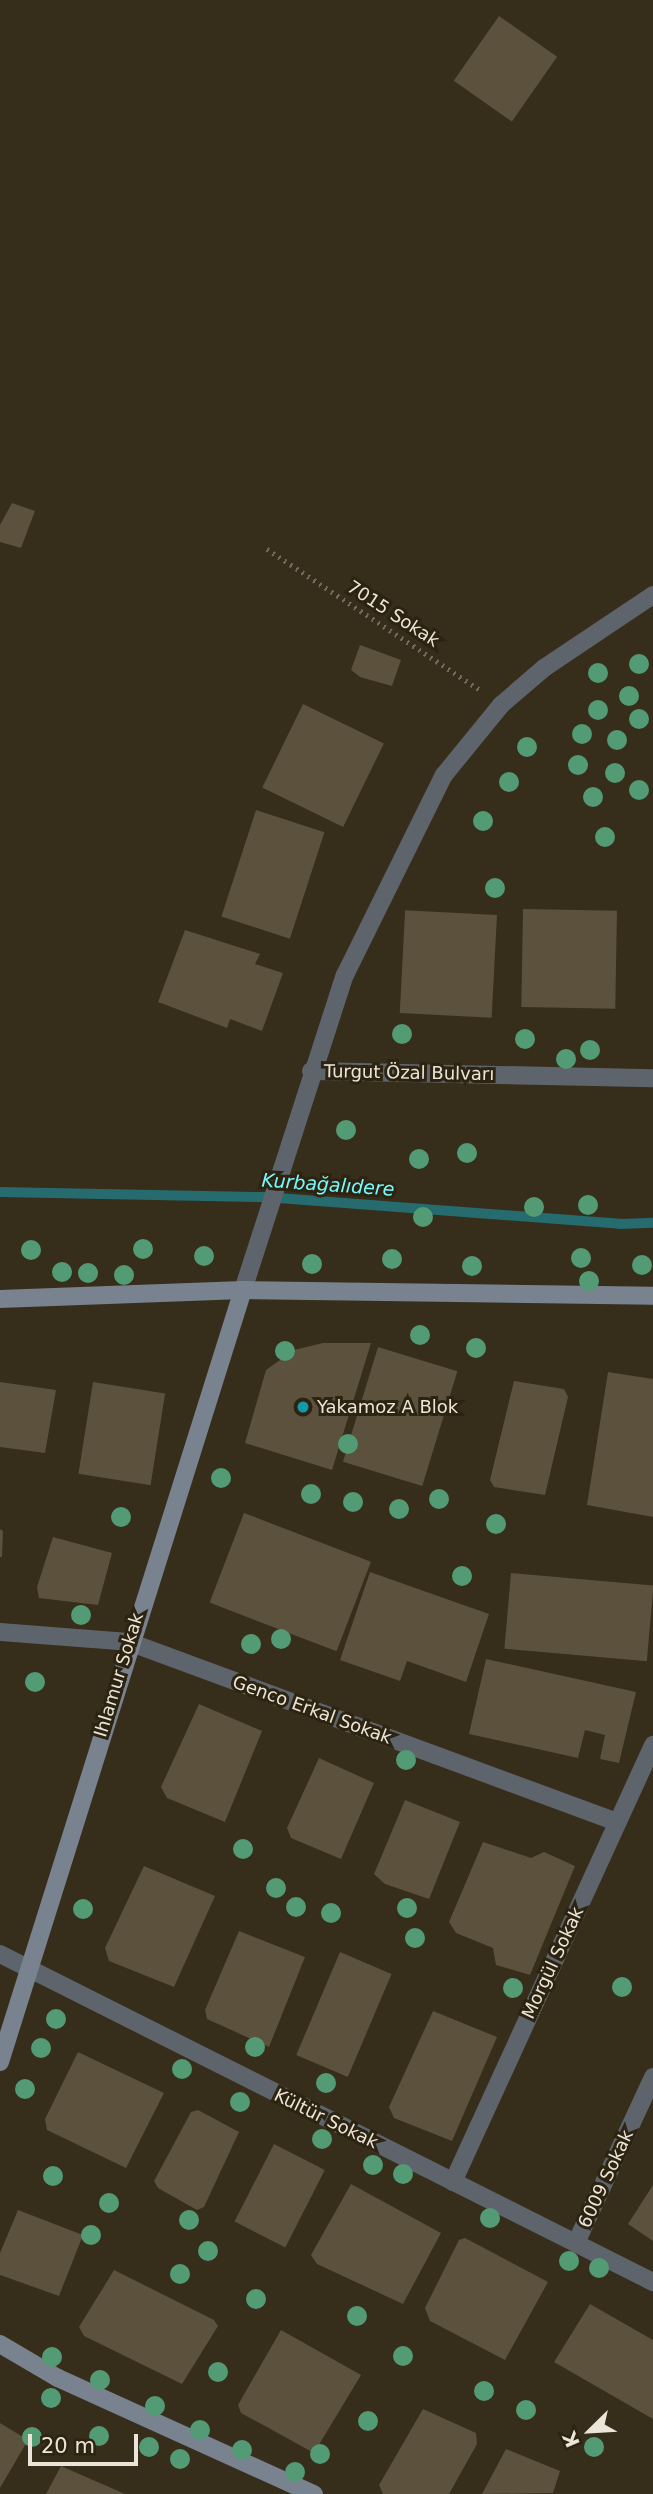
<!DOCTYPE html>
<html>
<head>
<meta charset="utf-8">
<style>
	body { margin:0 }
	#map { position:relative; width:653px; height:2494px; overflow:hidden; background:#362d1a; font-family:"DejaVu Sans",sans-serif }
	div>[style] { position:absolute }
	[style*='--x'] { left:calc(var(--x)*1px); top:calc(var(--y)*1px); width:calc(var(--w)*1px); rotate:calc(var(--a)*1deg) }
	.stream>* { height:10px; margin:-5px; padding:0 5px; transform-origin:5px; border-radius:5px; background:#266b6d }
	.building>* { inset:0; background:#5b513d; transform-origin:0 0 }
	.path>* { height:4.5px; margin-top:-2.25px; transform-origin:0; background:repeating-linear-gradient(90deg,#736b5a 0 2px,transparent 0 7px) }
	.street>* { height:18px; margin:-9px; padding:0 9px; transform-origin:9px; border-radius:9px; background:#5e646c }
	.secondary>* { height:18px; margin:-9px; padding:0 9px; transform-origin:9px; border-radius:9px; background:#79828f }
	.trees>* { width:20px; height:20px; margin:-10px; border-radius:50%; background:#539b75 }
	.dots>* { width:19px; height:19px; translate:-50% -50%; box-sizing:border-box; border:4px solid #2c2310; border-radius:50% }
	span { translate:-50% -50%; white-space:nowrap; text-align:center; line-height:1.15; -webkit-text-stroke:6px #2c2310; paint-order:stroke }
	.street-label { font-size:18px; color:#ebe5d9 }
	.poi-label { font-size:18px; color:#ebe5d9 }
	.left { translate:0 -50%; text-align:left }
	.water-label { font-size:19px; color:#77f8fd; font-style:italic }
	.north { position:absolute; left:555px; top:2396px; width:70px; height:70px; -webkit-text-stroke:5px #2c2310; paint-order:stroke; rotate:246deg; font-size:19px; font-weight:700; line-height:28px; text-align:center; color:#ebe5d9 }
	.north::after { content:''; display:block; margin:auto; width:24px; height:32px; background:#ebe5d9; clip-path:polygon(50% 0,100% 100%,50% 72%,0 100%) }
	.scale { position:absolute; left:28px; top:2434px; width:110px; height:32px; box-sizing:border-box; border:4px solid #ebe5d9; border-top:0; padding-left:9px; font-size:21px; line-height:24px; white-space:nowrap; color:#ebe5d9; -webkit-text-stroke:5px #2c2310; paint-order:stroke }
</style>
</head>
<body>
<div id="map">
	<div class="stream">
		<i style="--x:0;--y:1192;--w:265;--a:1.1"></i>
		<i style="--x:265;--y:1197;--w:356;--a:4.3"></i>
		<i style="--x:620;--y:1224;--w:33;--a:-2"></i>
	</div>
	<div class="building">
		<i style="left:499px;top:16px;width:71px;height:79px;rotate:35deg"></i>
		<i style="clip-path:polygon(12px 503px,35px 511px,21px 548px,0 542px,0 525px)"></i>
		<i style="clip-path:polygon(360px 645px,401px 660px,392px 686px,360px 677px,351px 670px)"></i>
		<i style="left:303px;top:704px;width:90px;height:93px;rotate:26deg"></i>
		<i style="left:256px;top:810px;width:72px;height:112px;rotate:18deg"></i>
		<i style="left:523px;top:909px;width:94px;height:98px;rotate:1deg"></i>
		<i style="left:497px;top:915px;width:103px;height:92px;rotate:93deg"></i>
		<i style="clip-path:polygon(185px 930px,260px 954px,255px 964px,283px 973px,262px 1031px,230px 1019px,227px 1028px,158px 1002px)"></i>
		<i style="clip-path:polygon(323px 1343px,371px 1343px,332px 1470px,245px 1443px,266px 1370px,294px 1350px)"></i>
		<i style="left:378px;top:1347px;width:83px;height:120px;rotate:17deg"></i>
		<i style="clip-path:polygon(608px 1372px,653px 1379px,653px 1517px,587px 1505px)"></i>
		<i style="clip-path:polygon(514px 1381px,564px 1389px,568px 1397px,545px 1495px,494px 1487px,490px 1480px)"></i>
		<i style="clip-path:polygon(0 1382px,56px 1390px,45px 1453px,0 1447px)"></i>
		<i style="left:93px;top:1382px;width:73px;height:93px;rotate:9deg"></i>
		<i style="left:244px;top:1513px;width:136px;height:96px;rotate:21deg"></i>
		<i style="clip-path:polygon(0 1529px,3px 1531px,2px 1557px,0 1557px)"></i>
		<i style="clip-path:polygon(53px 1537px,112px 1553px,98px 1605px,39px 1598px,37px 1587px)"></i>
		<i style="clip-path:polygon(370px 1572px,489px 1614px,466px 1682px,407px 1661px,400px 1681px,340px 1660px)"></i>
		<i style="left:511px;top:1573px;width:143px;height:76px;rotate:5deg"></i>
		<i style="clip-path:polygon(486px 1659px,636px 1692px,619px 1763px,600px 1759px,605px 1735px,585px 1730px,578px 1758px,469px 1734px)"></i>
		<i style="clip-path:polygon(199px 1704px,262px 1731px,225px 1822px,167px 1798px,161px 1787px)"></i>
		<i style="clip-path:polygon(319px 1758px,374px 1783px,341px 1859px,291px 1838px,287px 1828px)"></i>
		<i style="clip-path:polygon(405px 1800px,460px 1822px,429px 1899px,385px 1884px,374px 1874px)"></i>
		<i style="clip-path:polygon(483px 1842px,531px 1858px,544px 1852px,575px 1866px,530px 1975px,496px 1965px,493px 1948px,456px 1933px,449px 1922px)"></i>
		<i style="clip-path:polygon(144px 1866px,215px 1896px,174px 1987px,109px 1961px,105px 1948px)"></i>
		<i style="clip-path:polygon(239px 1931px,305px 1957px,269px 2047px,207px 2019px,205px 2010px)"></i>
		<i style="left:340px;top:1952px;width:56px;height:112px;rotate:23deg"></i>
		<i style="clip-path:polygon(433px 2011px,497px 2037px,452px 2141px,394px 2118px,389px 2107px)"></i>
		<i style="clip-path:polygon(78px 2052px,164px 2093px,126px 2168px,47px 2130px,45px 2119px)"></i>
		<i style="clip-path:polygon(198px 2110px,239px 2132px,204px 2207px,197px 2210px,158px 2188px,154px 2181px,191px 2112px)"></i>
		<i style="left:274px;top:2144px;width:57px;height:87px;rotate:27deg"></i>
		<i style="clip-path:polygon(351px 2184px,441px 2233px,403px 2304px,317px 2264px,311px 2255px)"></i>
		<i style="clip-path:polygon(653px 2185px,653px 2241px,628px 2224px)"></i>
		<i style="clip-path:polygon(18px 2210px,83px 2235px,59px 2296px,0 2275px,0 2253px)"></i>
		<i style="clip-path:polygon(465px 2238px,548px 2282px,505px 2360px,430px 2321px,425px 2308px,459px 2240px)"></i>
		<i style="clip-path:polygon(114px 2270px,214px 2320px,218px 2326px,182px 2384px,84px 2336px,79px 2327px)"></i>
		<i style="clip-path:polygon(590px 2304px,653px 2340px,653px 2419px,554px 2362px)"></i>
		<i style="clip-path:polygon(281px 2330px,361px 2375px,314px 2453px,241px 2413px,238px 2405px)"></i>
		<i style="clip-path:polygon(423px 2409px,476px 2433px,477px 2444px,449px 2494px,383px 2494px,379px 2485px)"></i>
		<i style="clip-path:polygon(0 2423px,28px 2440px,0 2488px)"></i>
		<i style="clip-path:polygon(506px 2449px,560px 2471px,553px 2493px,482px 2494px)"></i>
		<i style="clip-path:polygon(61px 2466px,125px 2494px,46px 2494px)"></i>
	</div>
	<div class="path">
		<i style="--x:267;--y:549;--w:255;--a:33.5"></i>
	</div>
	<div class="street">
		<i style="--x:311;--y:1071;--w:342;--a:1.2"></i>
		<i style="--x:243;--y:1290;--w:331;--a:-72.1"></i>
		<i style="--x:345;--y:975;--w:223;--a:-63.7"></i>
		<i style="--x:444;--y:775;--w:90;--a:-50.8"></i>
		<i style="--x:501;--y:705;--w:57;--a:-40.7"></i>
		<i style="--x:544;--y:668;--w:131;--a:-33.8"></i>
		<i style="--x:0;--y:1632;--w:129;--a:4.4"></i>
		<i style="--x:129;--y:1642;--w:520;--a:20.25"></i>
		<i style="--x:0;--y:1954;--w:731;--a:26.67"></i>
		<i style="--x:453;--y:2182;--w:481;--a:-65.4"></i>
		<i style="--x:576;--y:2243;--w:183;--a:-65.1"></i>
	</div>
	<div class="secondary">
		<i style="--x:0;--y:1299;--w:243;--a:-2.1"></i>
		<i style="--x:243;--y:1290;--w:410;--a:0.8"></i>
		<i style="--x:0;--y:2062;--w:809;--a:-72.53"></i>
		<i style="--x:0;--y:2344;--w:67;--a:30.4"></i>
		<i style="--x:58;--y:2378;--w:281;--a:24.4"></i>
	</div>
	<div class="trees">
		<i style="left:639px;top:664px"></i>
		<i style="left:598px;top:673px"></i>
		<i style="left:629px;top:696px"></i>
		<i style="left:598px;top:710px"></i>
		<i style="left:639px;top:719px"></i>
		<i style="left:582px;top:734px"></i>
		<i style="left:617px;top:740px"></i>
		<i style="left:527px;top:747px"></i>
		<i style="left:578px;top:765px"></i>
		<i style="left:615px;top:773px"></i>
		<i style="left:509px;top:782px"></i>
		<i style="left:639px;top:790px"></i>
		<i style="left:593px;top:797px"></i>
		<i style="left:483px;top:821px"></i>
		<i style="left:605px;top:837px"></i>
		<i style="left:495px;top:888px"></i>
		<i style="left:402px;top:1034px"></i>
		<i style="left:525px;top:1039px"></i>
		<i style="left:590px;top:1050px"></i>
		<i style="left:566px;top:1059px"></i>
		<i style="left:346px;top:1130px"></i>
		<i style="left:467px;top:1153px"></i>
		<i style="left:419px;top:1159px"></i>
		<i style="left:588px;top:1205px"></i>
		<i style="left:534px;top:1207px"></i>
		<i style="left:423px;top:1217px"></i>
		<i style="left:143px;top:1249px"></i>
		<i style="left:31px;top:1250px"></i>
		<i style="left:204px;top:1256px"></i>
		<i style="left:581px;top:1258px"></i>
		<i style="left:392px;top:1259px"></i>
		<i style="left:312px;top:1264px"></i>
		<i style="left:642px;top:1265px"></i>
		<i style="left:472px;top:1266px"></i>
		<i style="left:62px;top:1272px"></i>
		<i style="left:88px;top:1273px"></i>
		<i style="left:124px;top:1275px"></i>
		<i style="left:589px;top:1281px"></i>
		<i style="left:420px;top:1335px"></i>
		<i style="left:476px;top:1348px"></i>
		<i style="left:285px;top:1351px"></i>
		<i style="left:348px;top:1444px"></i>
		<i style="left:221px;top:1478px"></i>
		<i style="left:311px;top:1494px"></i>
		<i style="left:439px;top:1499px"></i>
		<i style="left:353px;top:1502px"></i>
		<i style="left:399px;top:1509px"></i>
		<i style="left:121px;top:1517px"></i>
		<i style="left:496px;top:1524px"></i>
		<i style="left:462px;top:1576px"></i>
		<i style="left:81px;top:1615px"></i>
		<i style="left:281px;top:1639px"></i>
		<i style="left:251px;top:1644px"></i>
		<i style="left:35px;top:1682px"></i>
		<i style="left:406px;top:1760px"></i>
		<i style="left:243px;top:1849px"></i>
		<i style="left:276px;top:1888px"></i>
		<i style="left:296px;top:1907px"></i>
		<i style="left:407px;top:1908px"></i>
		<i style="left:83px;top:1909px"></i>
		<i style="left:331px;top:1913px"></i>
		<i style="left:415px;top:1938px"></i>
		<i style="left:622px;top:1987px"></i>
		<i style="left:513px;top:1988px"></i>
		<i style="left:56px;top:2019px"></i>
		<i style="left:255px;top:2047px"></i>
		<i style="left:41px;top:2048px"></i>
		<i style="left:182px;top:2069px"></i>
		<i style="left:326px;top:2083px"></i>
		<i style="left:25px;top:2089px"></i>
		<i style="left:240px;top:2102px"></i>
		<i style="left:322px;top:2139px"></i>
		<i style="left:373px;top:2165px"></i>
		<i style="left:403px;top:2174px"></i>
		<i style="left:53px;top:2176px"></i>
		<i style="left:109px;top:2203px"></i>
		<i style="left:490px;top:2218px"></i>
		<i style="left:189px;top:2220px"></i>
		<i style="left:91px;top:2235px"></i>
		<i style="left:208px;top:2251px"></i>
		<i style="left:569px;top:2261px"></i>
		<i style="left:599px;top:2268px"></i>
		<i style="left:180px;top:2274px"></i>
		<i style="left:256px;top:2299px"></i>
		<i style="left:357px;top:2316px"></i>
		<i style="left:403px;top:2356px"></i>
		<i style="left:52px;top:2357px"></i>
		<i style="left:218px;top:2372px"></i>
		<i style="left:100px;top:2380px"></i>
		<i style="left:484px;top:2391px"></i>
		<i style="left:51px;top:2398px"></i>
		<i style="left:155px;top:2406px"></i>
		<i style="left:526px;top:2410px"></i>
		<i style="left:368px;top:2421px"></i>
		<i style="left:200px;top:2430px"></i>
		<i style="left:99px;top:2436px"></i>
		<i style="left:32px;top:2437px"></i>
		<i style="left:149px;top:2447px"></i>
		<i style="left:594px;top:2447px"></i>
		<i style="left:242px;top:2450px"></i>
		<i style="left:320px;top:2454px"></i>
		<i style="left:180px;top:2459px"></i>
		<i style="left:295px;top:2472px"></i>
	</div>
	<div class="dots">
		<i style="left:303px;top:1407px;background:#0f9aa8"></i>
	</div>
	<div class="street-label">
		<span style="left:393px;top:614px;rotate:33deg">7015 Sokak</span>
		<span style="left:409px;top:1073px;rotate:1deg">Turgut Özal Bulvarı</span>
		<span style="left:119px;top:1675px;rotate:-73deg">Ihlamur Sokak</span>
		<span style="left:312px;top:1710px;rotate:20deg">Genco Erkal Sokak</span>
		<span style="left:553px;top:1963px;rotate:-65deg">Morgül Sokak</span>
		<span style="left:326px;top:2119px;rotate:26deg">Kültür Sokak</span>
		<span style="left:606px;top:2179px;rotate:-65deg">6009 Sokak</span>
	</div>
	<div class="poi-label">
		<span class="left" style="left:317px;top:1407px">Yakamoz A Blok</span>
	</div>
	<div class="water-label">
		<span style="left:328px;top:1185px;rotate:4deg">Kurbağalıdere</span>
	</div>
	<div class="north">K</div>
	<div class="scale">20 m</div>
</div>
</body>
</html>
